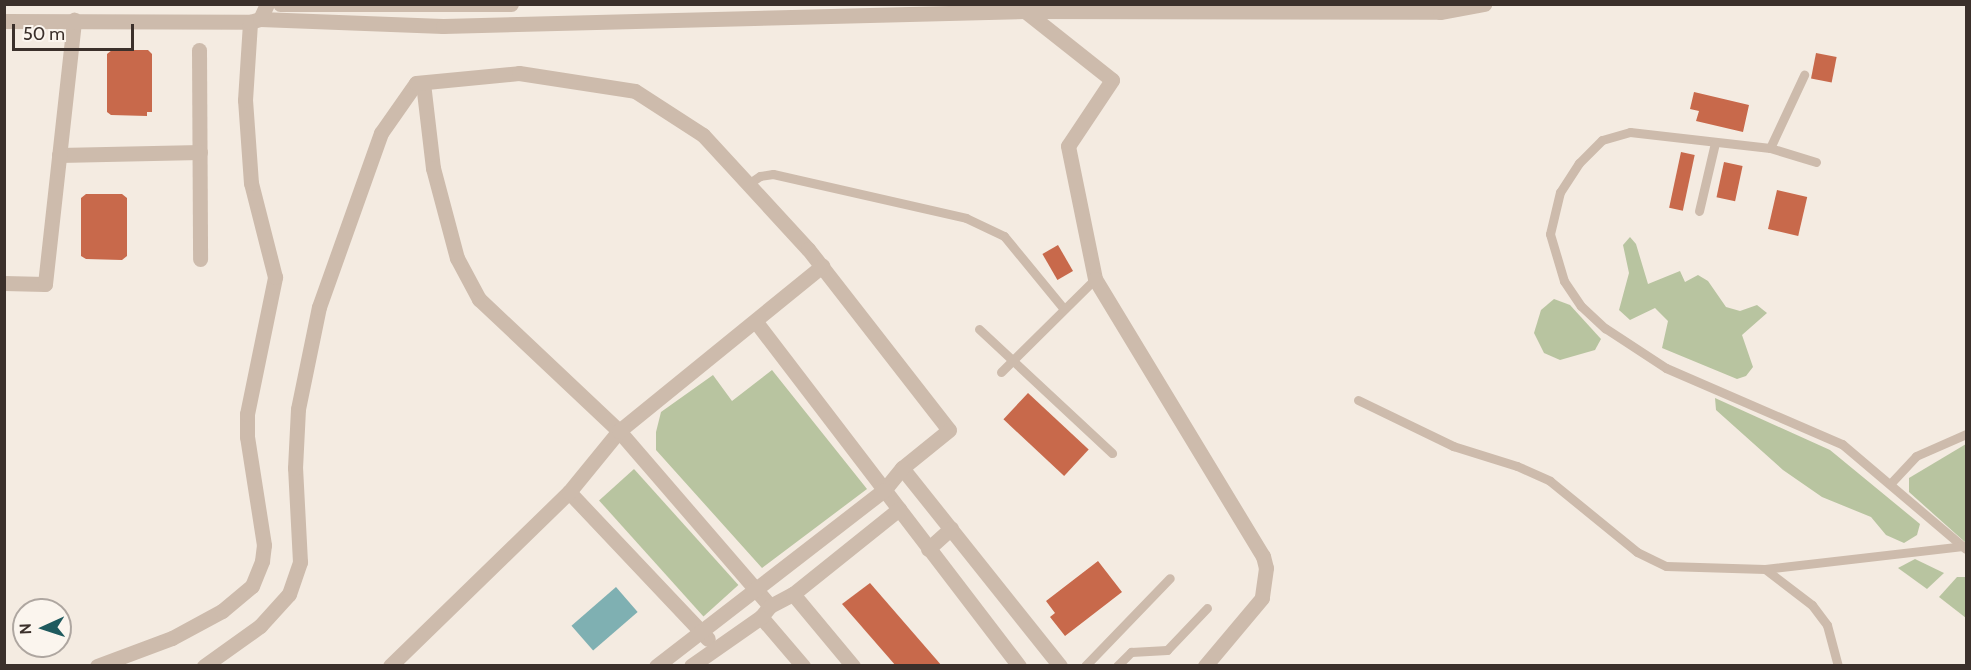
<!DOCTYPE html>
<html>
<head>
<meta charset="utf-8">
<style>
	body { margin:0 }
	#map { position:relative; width:1971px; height:670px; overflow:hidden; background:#f4ebe1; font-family:Cabin,sans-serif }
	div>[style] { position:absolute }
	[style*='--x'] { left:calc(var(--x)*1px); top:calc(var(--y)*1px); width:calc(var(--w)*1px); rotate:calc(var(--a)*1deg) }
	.green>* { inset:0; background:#b8c4a0; transform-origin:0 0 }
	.water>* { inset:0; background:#7fb0b2; transform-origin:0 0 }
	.building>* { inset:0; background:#c8694b; transform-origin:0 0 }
	.service>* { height:9px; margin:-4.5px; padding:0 4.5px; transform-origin:4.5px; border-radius:4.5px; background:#cdbbac }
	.minor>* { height:15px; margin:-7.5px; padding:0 7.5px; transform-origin:7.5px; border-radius:7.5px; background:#cdbbac }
	.tertiary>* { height:15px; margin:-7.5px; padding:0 7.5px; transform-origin:7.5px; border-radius:7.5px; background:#cdbbac }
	span { translate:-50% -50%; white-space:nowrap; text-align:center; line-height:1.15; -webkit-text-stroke:6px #fbf5ee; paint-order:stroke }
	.frame { position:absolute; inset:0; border:6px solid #3b302b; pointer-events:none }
	.north { position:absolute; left:12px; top:598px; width:60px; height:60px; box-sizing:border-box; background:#fbf5ee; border:2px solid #aea6a0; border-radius:50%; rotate:267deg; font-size:16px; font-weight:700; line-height:24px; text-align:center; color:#3b302b }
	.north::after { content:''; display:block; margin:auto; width:21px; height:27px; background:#1f5a5e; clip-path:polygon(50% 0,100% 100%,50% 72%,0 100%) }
	.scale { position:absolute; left:12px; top:24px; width:122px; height:27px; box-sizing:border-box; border:3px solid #3b302b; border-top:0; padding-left:8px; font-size:18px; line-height:21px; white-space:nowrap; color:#3b302b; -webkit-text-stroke:4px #fbf5ee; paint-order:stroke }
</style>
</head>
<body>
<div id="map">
	<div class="green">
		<i style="clip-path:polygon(1630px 237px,1636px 244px,1648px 284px,1680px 271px,1685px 282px,1698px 275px,1708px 281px,1726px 307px,1740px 311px,1757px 305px,1767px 313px,1742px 335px,1753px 367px,1746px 376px,1737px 379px,1662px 348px,1668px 321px,1655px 308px,1630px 320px,1619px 310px,1629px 273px,1623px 245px)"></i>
		<i style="clip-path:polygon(1554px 299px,1570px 305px,1601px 339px,1595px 350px,1560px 360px,1544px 353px,1534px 333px,1541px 310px)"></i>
		<i style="clip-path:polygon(772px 370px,867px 489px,762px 568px,656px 450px,656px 432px,661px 412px,713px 375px,732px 401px)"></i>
		<i style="clip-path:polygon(1715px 398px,1830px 450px,1920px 524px,1917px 535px,1904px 543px,1886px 535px,1871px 517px,1822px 497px,1783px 470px,1716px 410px)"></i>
		<i style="clip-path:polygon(1966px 444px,1966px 543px,1909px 492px,1909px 478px)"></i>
		<i style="left:634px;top:469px;width:156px;height:47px;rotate:48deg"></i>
		<i style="clip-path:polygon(1915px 559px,1944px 573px,1927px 589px,1898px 568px)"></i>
		<i style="clip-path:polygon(1957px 577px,1966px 577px,1966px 618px,1939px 597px)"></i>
	</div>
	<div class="water">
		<i style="left:616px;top:587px;width:33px;height:59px;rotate:49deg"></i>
	</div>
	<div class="building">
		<i style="clip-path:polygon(112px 50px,148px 50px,152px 54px,152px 112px,147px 112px,147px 116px,111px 115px,107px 112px,107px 54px)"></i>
		<i style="left:1816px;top:53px;width:21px;height:26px;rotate:11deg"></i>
		<i style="clip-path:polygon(1694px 92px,1749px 105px,1743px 132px,1696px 121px,1699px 111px,1690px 109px)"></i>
		<i style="left:1681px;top:152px;width:14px;height:57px;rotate:12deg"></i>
		<i style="left:1724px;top:162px;width:19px;height:36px;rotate:12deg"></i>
		<i style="left:1777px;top:190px;width:31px;height:40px;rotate:13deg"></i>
		<i style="clip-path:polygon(86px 194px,122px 194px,127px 198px,127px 256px,122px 260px,86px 259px,81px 256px,81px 198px)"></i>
		<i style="left:1058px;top:245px;width:30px;height:18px;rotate:60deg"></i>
		<i style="left:1028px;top:393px;width:83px;height:36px;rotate:43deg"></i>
		<i style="clip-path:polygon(1098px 561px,1122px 592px,1065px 636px,1050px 617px,1055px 613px,1046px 601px)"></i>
		<i style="clip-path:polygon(870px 583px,942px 666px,896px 666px,842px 604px)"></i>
	</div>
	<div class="service">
		<i style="--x:1770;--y:148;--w:81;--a:-65"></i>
		<i style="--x:1816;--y:162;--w:48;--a:-163.1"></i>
		<i style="--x:1770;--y:148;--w:141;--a:-173.5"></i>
		<i style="--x:1630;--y:132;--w:29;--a:164"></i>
		<i style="--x:1602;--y:140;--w:33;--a:135"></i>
		<i style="--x:1579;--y:163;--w:35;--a:123"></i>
		<i style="--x:1560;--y:192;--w:43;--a:103.4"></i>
		<i style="--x:1550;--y:234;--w:49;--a:73.4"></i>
		<i style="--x:1564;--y:281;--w:30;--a:56"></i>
		<i style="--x:1581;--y:306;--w:33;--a:43"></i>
		<i style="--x:1605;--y:328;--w:73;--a:33.3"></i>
		<i style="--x:1666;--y:368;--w:192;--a:23.4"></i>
		<i style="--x:1842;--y:444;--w:162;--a:40.3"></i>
		<i style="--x:748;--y:184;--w:14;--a:-34"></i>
		<i style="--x:760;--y:176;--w:13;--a:-9"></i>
		<i style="--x:773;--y:174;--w:198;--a:12.8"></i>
		<i style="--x:966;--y:218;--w:42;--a:25.3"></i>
		<i style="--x:1004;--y:236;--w:94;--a:50.6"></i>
		<i style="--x:1699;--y:211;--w:70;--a:-76.8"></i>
		<i style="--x:979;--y:329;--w:182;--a:43"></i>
		<i style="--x:1001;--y:372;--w:132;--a:-44.7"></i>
		<i style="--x:1358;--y:400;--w:106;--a:25.8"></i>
		<i style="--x:1453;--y:446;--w:67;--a:17.4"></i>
		<i style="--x:1517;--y:466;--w:36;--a:24"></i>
		<i style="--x:1550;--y:481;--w:112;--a:39.2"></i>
		<i style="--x:1637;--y:552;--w:32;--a:26"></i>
		<i style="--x:1666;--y:566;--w:99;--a:1.7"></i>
		<i style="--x:1765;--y:569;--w:59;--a:37.5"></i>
		<i style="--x:1812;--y:605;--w:25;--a:53"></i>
		<i style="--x:1827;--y:625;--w:42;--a:75"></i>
		<i style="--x:1890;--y:484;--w:38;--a:-47"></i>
		<i style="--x:1916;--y:456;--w:55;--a:-23.7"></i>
		<i style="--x:1765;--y:569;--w:199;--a:-6.6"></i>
		<i style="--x:1085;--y:666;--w:122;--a:-46"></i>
		<i style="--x:1117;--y:666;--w:20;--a:-45"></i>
		<i style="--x:1131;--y:652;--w:36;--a:-3"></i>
		<i style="--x:1167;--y:650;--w:58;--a:-46.4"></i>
	</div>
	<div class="minor">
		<i style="--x:1025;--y:11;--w:111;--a:38.4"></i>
		<i style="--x:1112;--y:80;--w:79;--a:123.7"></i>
		<i style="--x:1068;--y:146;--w:136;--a:78.5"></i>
		<i style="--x:1095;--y:279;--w:324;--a:58.8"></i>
		<i style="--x:1263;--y:556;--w:12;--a:76"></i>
		<i style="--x:1266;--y:568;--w:30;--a:98"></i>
		<i style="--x:1262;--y:598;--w:89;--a:130"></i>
		<i style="--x:199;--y:50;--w:209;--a:89.7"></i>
		<i style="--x:423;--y:83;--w:86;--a:83.3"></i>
		<i style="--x:433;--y:168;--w:93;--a:75.1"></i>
		<i style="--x:457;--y:258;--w:47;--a:61.8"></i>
		<i style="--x:479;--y:299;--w:192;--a:43.3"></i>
		<i style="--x:619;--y:431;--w:231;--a:49.2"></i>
		<i style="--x:59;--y:155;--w:141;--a:-1.2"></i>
		<i style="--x:4;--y:283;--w:41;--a:1.4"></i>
		<i style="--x:45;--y:284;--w:266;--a:-83.7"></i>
		<i style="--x:756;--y:322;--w:433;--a:52.6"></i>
		<i style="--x:902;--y:468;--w:253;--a:51.4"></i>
		<i style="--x:569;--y:492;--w:202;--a:46.6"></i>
		<i style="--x:928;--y:549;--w:31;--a:-42"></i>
		<i style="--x:793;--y:594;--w:94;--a:50.2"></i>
		<i style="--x:761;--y:617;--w:65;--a:49.4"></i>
		<i style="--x:97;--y:666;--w:80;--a:-20.5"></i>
		<i style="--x:172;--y:638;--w:57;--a:-28.4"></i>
		<i style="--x:222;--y:611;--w:39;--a:-40"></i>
		<i style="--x:252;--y:586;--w:27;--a:-68"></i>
		<i style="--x:262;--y:561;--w:16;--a:-83"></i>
		<i style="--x:264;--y:545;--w:109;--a:-98.9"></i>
		<i style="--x:247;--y:437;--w:23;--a:-90"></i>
		<i style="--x:247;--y:414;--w:140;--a:-78.4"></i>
		<i style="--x:275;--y:277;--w:97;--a:-104.3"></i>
		<i style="--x:251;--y:183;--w:83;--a:-94.1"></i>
		<i style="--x:204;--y:666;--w:69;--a:-35.5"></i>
		<i style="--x:260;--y:626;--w:43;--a:-47.8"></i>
		<i style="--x:289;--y:594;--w:34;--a:-71"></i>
		<i style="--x:300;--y:562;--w:94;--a:-93"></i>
		<i style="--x:295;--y:468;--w:59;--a:-87.1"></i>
		<i style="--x:298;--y:409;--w:104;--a:-78.4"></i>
		<i style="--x:319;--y:307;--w:185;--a:-70.4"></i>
		<i style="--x:381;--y:133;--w:61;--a:-55"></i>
		<i style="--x:416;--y:83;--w:103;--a:-5.5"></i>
		<i style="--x:519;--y:73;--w:117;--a:8.8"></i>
		<i style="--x:635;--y:91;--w:81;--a:32.9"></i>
		<i style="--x:703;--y:135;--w:155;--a:47.4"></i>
		<i style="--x:808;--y:249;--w:229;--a:52.1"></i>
		<i style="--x:949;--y:430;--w:60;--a:141"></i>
		<i style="--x:902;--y:468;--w:28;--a:129"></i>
		<i style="--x:884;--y:490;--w:288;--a:142.3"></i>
		<i style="--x:390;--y:666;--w:250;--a:-44.2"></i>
		<i style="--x:569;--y:492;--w:79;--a:-50.7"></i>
		<i style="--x:619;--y:431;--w:262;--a:-39.1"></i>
		<i style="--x:691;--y:666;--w:85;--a:-35"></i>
		<i style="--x:761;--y:617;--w:14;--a:-51"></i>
		<i style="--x:770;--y:606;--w:26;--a:-28"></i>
		<i style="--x:793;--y:594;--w:136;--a:-38.7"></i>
	</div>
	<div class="tertiary">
		<i style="--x:280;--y:4;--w:231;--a:0"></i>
		<i style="--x:260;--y:19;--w:183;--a:2.2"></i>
		<i style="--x:443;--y:26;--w:582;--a:-1.48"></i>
		<i style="--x:1025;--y:11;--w:415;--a:0.1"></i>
		<i style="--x:1440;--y:12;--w:45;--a:-10.3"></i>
		<i style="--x:4;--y:21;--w:246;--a:0.2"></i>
		<i style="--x:245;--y:100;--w:78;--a:-86.3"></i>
		<i style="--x:250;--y:22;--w:10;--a:-17"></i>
		<i style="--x:260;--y:19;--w:17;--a:-65"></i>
	</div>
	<div class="frame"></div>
	<div class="north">N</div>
	<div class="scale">50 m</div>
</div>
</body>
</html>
